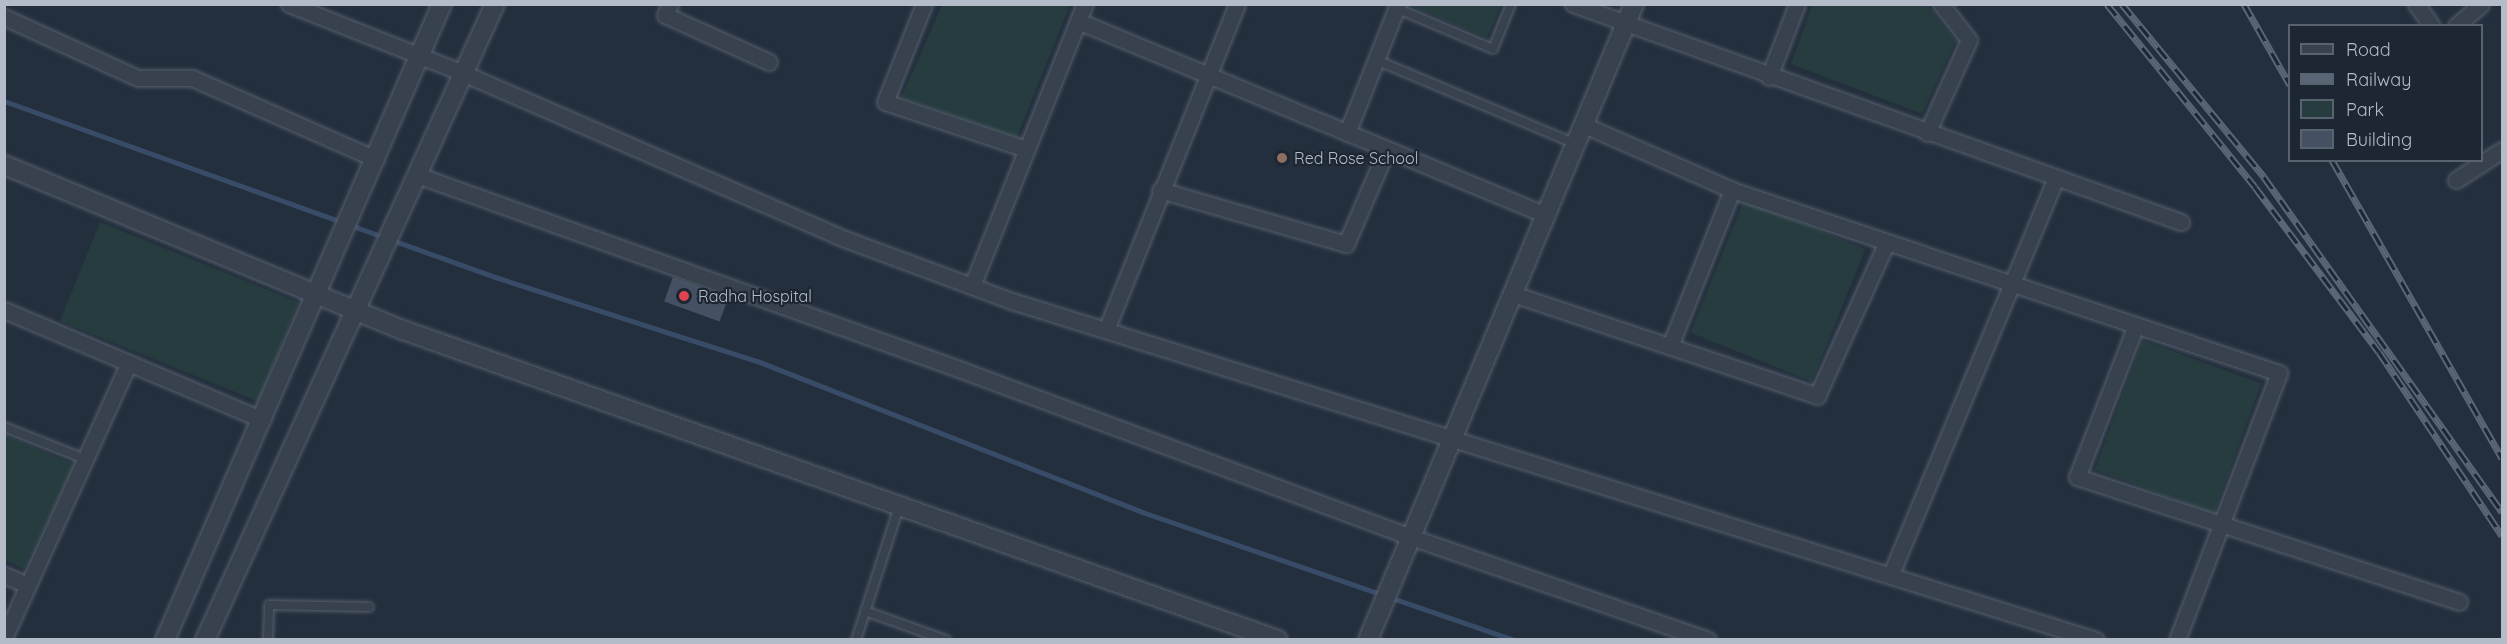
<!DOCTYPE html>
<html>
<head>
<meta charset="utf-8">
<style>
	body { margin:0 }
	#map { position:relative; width:2507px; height:644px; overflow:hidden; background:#242f3e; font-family:Quicksand,sans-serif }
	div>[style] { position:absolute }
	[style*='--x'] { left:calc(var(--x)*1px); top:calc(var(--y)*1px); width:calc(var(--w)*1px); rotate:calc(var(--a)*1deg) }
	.green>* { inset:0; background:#263c3f; transform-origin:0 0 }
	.stream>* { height:5px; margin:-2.5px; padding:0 2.5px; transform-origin:2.5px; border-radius:2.5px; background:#394c67 }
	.building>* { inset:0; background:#455162; transform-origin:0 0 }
	.roads { filter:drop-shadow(0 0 2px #565f6c) drop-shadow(0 0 2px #565f6c) }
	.service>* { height:8px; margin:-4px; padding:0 4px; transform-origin:4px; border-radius:4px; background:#38414e }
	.minor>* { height:15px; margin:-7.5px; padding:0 7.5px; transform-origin:7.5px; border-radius:7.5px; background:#38414e }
	.tertiary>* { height:18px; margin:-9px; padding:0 9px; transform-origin:9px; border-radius:9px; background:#38414e }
	.rail>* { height:7px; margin-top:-3.5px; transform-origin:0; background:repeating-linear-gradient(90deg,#1d2633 0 14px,#5a6575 0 28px); box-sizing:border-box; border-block:2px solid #5a6575 }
	.dots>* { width:16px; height:16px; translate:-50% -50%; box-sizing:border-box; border:3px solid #1d2633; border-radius:50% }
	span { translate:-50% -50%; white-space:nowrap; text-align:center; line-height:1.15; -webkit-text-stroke:4.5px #1d2633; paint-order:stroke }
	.poi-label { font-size:16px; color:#b4bcc9 }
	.left { translate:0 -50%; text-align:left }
	.frame { position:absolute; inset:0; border:6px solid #b4bcc9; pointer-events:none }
	.legend { position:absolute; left:2288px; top:24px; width:195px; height:138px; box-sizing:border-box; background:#1d2633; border:2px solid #59626f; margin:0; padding:8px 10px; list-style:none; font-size:18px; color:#b4bcc9 }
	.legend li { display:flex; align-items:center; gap:12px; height:30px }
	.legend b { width:30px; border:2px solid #59626f }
</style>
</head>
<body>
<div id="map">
	<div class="green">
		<i style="clip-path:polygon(942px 5px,1070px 5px,1017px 137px,901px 98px)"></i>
		<i style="clip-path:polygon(1408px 5px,1501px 5px,1487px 38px)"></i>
		<i style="clip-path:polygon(1812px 5px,1928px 5px,1956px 41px,1922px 114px,1791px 64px)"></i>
		<i style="left:1744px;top:200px;width:131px;height:143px;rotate:22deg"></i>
		<i style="left:100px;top:222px;width:214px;height:107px;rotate:22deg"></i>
		<i style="left:2142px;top:340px;width:127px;height:138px;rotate:20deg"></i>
		<i style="clip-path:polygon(5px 435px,74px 464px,24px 569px,5px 560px)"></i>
	</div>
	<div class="stream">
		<i style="--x:4;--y:101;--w:522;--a:19.72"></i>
		<i style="--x:495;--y:277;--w:275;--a:17.8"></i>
		<i style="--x:757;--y:361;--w:414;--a:21.4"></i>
		<i style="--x:1142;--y:512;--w:393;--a:19"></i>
	</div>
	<div class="building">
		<i style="left:673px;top:277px;width:59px;height:26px;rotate:20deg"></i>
	</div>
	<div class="roads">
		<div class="service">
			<i style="--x:1396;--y:8;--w:105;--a:22.9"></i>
			<i style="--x:1493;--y:49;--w:48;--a:-68.2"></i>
			<i style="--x:1376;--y:60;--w:217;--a:22.8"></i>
			<i style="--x:4;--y:427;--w:87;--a:21.6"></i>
			<i style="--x:865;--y:611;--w:86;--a:19.7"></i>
			<i style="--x:268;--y:640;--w:35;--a:-88"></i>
			<i style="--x:269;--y:605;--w:100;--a:1.1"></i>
			<i style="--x:856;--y:640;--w:140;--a:-72.1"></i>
		</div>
		<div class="minor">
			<i style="--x:289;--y:4;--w:187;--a:21.6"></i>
			<i style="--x:463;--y:73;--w:408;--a:23.5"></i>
			<i style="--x:837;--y:236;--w:187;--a:20.4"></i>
			<i style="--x:1012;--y:301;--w:1136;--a:17.37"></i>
			<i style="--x:670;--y:4;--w:12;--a:114"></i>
			<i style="--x:665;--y:15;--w:114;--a:24.3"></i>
			<i style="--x:924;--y:4;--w:105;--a:111.7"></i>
			<i style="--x:885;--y:102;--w:149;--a:18.4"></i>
			<i style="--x:1573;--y:4;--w:646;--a:19.73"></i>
			<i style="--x:2416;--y:4;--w:27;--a:54"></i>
			<i style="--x:4;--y:17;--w:147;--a:24.5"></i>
			<i style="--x:138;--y:78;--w:54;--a:0"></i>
			<i style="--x:192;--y:78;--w:201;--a:23.8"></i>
			<i style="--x:1078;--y:21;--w:507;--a:22.52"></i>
			<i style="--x:2456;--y:26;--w:33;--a:-41"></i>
			<i style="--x:1769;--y:77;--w:78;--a:-69"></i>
			<i style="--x:1584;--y:125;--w:162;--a:23.7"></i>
			<i style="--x:1732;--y:190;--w:577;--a:18.5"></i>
			<i style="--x:2279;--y:373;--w:286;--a:110.9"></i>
			<i style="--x:1347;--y:133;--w:139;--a:-68.4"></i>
			<i style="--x:1927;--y:133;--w:102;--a:-65.7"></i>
			<i style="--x:1969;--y:40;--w:46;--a:-127.9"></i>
			<i style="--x:417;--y:175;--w:576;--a:19.69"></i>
			<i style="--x:959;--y:369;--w:482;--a:20.4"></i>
			<i style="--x:1411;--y:537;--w:314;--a:19.1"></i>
			<i style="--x:2456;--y:180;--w:55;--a:-33.1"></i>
			<i style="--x:1160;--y:190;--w:194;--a:16.2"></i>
			<i style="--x:1346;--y:244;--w:103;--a:-66.7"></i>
			<i style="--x:972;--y:286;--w:304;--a:-68.2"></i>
			<i style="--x:1513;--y:294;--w:321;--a:18.5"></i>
			<i style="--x:1817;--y:396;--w:169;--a:-65.6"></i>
			<i style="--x:4;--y:310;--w:281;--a:23"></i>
			<i style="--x:2136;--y:325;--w:163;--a:111.2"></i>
			<i style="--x:2077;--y:477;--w:402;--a:18.1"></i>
			<i style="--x:1106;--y:330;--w:351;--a:-68.1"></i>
			<i style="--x:1670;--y:346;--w:168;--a:-68.3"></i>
			<i style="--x:1891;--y:574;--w:429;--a:-67.4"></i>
			<i style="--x:4;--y:575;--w:26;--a:23"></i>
			<i style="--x:4;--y:638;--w:302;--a:-65.6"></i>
		</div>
		<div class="tertiary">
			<i style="--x:4;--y:165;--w:432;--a:22.5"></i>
			<i style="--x:403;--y:330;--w:928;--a:19.51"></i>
			<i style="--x:165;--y:640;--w:694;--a:-66.47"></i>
			<i style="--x:205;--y:640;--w:699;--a:-65.49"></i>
			<i style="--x:1368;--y:640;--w:689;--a:-67.3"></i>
		</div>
	</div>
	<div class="rail">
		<i style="--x:2107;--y:4;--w:235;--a:51"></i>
		<i style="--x:2255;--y:187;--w:206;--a:53.1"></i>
		<i style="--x:2379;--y:352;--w:221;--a:56.2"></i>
		<i style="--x:2122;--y:4;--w:224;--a:50.6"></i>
		<i style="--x:2264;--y:177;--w:411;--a:54.6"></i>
		<i style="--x:2244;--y:4;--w:93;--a:60.4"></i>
		<i style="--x:2332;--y:160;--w:343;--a:60.3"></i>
	</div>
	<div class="dots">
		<i style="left:1282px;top:158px;background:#8d6e63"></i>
		<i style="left:684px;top:296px;background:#e0444e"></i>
	</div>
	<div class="poi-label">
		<span class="left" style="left:1294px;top:158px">Red Rose School</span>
		<span class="left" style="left:698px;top:296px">Radha Hospital</span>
	</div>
	<div class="frame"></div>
	<ul class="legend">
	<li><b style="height:8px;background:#38414e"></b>Road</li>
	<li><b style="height:8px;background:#5a6575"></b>Railway</li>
	<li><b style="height:16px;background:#263c3f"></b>Park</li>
	<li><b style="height:16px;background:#455162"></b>Building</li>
	</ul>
</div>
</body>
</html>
